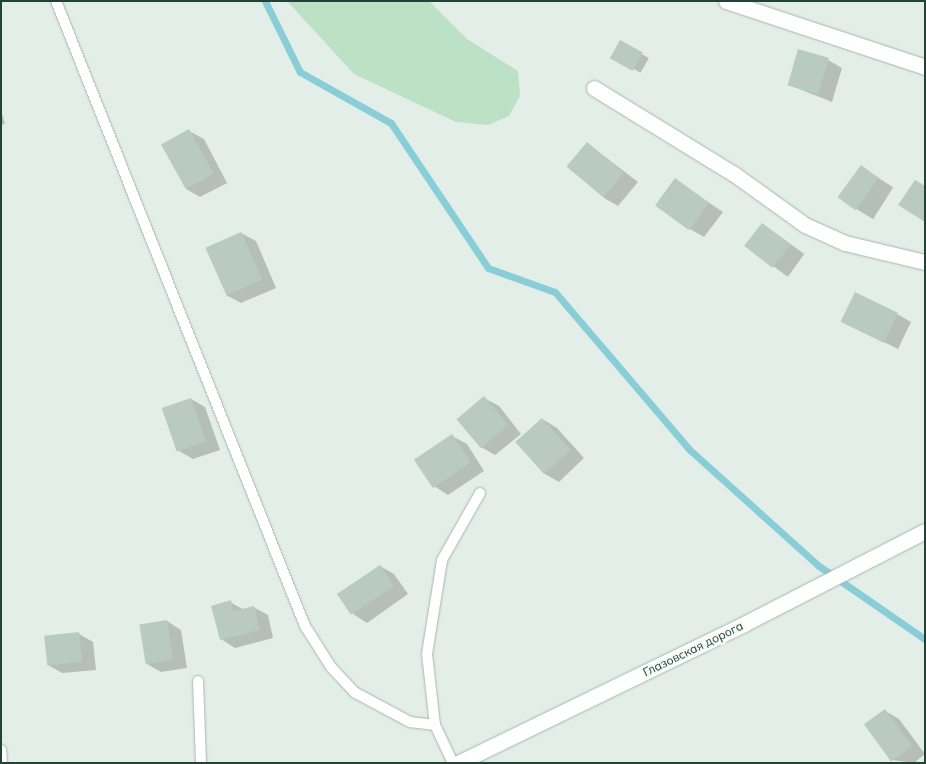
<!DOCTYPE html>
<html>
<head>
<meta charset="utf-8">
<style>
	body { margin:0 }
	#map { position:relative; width:926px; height:764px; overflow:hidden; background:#e4eee9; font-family:Mulish,sans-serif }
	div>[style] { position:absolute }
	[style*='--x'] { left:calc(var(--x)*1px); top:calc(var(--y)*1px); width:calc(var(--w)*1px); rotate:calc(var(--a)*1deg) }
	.green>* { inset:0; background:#bce1c4 }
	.shadow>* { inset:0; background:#0003; transform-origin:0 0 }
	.stream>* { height:7px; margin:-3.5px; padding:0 3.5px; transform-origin:3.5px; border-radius:3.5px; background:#89ced6 }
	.building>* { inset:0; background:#b9cac2; transform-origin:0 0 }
	.roads { filter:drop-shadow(0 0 1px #a6b7b0) drop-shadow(0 0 1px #a6b7b0) }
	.lane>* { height:10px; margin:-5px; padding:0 5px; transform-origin:5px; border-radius:5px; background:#fff }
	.street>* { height:15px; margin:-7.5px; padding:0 7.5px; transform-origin:7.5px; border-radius:7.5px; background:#fff }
	.secondary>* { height:15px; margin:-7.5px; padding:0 7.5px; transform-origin:7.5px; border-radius:7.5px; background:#fff }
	span { translate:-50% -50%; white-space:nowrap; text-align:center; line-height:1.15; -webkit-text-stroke:5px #f5faf8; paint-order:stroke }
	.street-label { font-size:12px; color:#224238 }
	.frame { position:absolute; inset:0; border:2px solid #224238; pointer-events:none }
</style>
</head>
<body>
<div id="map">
	<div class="green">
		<i style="clip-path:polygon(287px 1px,429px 1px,467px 39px,518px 71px,520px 96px,509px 116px,488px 125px,456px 122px,354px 74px)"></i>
	</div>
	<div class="shadow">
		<i style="left:620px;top:42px;width:33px;height:17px;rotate:29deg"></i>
		<i style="clip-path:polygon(828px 60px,842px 68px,832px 102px,789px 85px)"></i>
		<i style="clip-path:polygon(1px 110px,5px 124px,1px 125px)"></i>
		<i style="clip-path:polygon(189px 131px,204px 139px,227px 183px,200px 197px,186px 189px)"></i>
		<i style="clip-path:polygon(587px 143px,638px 182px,618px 206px,604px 198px)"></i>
		<i style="left:861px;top:167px;width:38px;height:38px;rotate:32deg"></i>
		<i style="clip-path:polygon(675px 180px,723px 212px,704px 237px,690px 229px)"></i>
		<i style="left:763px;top:224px;width:51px;height:28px;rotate:36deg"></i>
		<i style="clip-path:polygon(241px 233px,256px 241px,276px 288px,241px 303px,226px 295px)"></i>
		<i style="clip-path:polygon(897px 314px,911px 322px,898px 349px,856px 328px)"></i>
		<i style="clip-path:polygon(484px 398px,499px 406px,521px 434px,495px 455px,481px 447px)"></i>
		<i style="clip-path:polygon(191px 399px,205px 407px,220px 450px,193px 459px,179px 451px)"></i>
		<i style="clip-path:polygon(542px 419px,557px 428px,584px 458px,559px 482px,545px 474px,517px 442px)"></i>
		<i style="clip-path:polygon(452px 436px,467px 444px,484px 471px,448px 495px,434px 486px)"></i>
		<i style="clip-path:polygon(380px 566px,394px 574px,408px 594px,367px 623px,353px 614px)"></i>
		<i style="clip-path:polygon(230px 602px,244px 610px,253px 607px,268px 615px,273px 638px,235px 648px,221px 639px)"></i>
		<i style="clip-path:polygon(167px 621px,181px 630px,187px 668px,161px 672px,147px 664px)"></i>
		<i style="clip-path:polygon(79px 634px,93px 642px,96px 670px,62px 673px,48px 665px)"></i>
		<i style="clip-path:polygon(885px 711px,899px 719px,925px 754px,914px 763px,892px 760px)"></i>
	</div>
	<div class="stream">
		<i style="--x:265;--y:1;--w:79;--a:63.8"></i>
		<i style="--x:300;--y:72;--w:104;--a:29.3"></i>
		<i style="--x:391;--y:123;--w:174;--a:56.2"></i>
		<i style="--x:488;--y:268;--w:71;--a:19.7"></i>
		<i style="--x:555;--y:292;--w:208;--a:49.5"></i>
		<i style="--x:690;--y:450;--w:173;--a:42"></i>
		<i style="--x:819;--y:566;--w:129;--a:34.6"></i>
	</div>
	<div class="building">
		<i style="left:620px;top:40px;width:26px;height:21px;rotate:29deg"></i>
		<i style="left:798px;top:49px;width:32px;height:38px;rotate:16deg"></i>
		<i style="left:189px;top:129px;width:51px;height:32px;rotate:61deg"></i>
		<i style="left:587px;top:142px;width:48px;height:32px;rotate:40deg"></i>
		<i style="left:861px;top:165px;width:22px;height:40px;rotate:36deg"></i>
		<i style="left:675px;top:178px;width:42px;height:34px;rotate:36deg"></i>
		<i style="clip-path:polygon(915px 180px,925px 186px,925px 222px,898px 205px)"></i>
		<i style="left:762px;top:223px;width:36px;height:29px;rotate:38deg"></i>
		<i style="left:241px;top:232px;width:52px;height:39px;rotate:66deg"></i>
		<i style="left:855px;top:292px;width:48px;height:33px;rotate:26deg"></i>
		<i style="left:484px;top:396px;width:38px;height:36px;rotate:50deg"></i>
		<i style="left:191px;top:398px;width:46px;height:31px;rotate:71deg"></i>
		<i style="left:542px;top:418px;width:43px;height:36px;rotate:48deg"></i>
		<i style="left:452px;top:434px;width:34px;height:46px;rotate:56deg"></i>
		<i style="left:380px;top:565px;width:25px;height:52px;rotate:56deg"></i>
		<i style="clip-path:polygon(231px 600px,233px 611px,254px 606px,260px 630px,220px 640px,211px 606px)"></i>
		<i style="left:167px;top:620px;width:40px;height:28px;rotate:81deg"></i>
		<i style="left:79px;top:632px;width:30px;height:35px;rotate:84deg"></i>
		<i style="left:885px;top:709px;width:46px;height:26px;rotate:54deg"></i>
	</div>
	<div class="roads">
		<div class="lane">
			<i style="--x:56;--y:1;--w:673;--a:68.28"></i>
			<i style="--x:305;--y:626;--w:49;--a:57.6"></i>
			<i style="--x:331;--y:667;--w:34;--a:47"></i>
			<i style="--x:354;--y:692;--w:64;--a:28.2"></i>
			<i style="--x:410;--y:722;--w:25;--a:7"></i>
			<i style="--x:198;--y:681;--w:82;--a:87.9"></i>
			<i style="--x:1;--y:750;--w:13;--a:86"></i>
			<i style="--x:453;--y:763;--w:42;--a:-115.3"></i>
			<i style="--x:435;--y:725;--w:71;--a:-96.4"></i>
			<i style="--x:427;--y:654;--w:95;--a:-80.9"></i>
			<i style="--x:442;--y:560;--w:77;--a:-60.4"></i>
		</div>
		<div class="street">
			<i style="--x:726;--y:1;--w:210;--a:18.3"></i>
			<i style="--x:594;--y:88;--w:164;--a:31.6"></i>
			<i style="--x:734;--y:174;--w:87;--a:35.7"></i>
			<i style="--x:805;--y:225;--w:44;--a:24.2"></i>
			<i style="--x:845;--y:243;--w:82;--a:13.4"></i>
		</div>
		<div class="secondary">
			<i style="--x:458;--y:763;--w:318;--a:-25.9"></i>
			<i style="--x:744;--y:624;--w:203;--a:-27.2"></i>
		</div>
	</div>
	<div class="street-label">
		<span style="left:693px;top:649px;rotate:-26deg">Глазовская дорога</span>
	</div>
	<div class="frame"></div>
</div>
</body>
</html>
